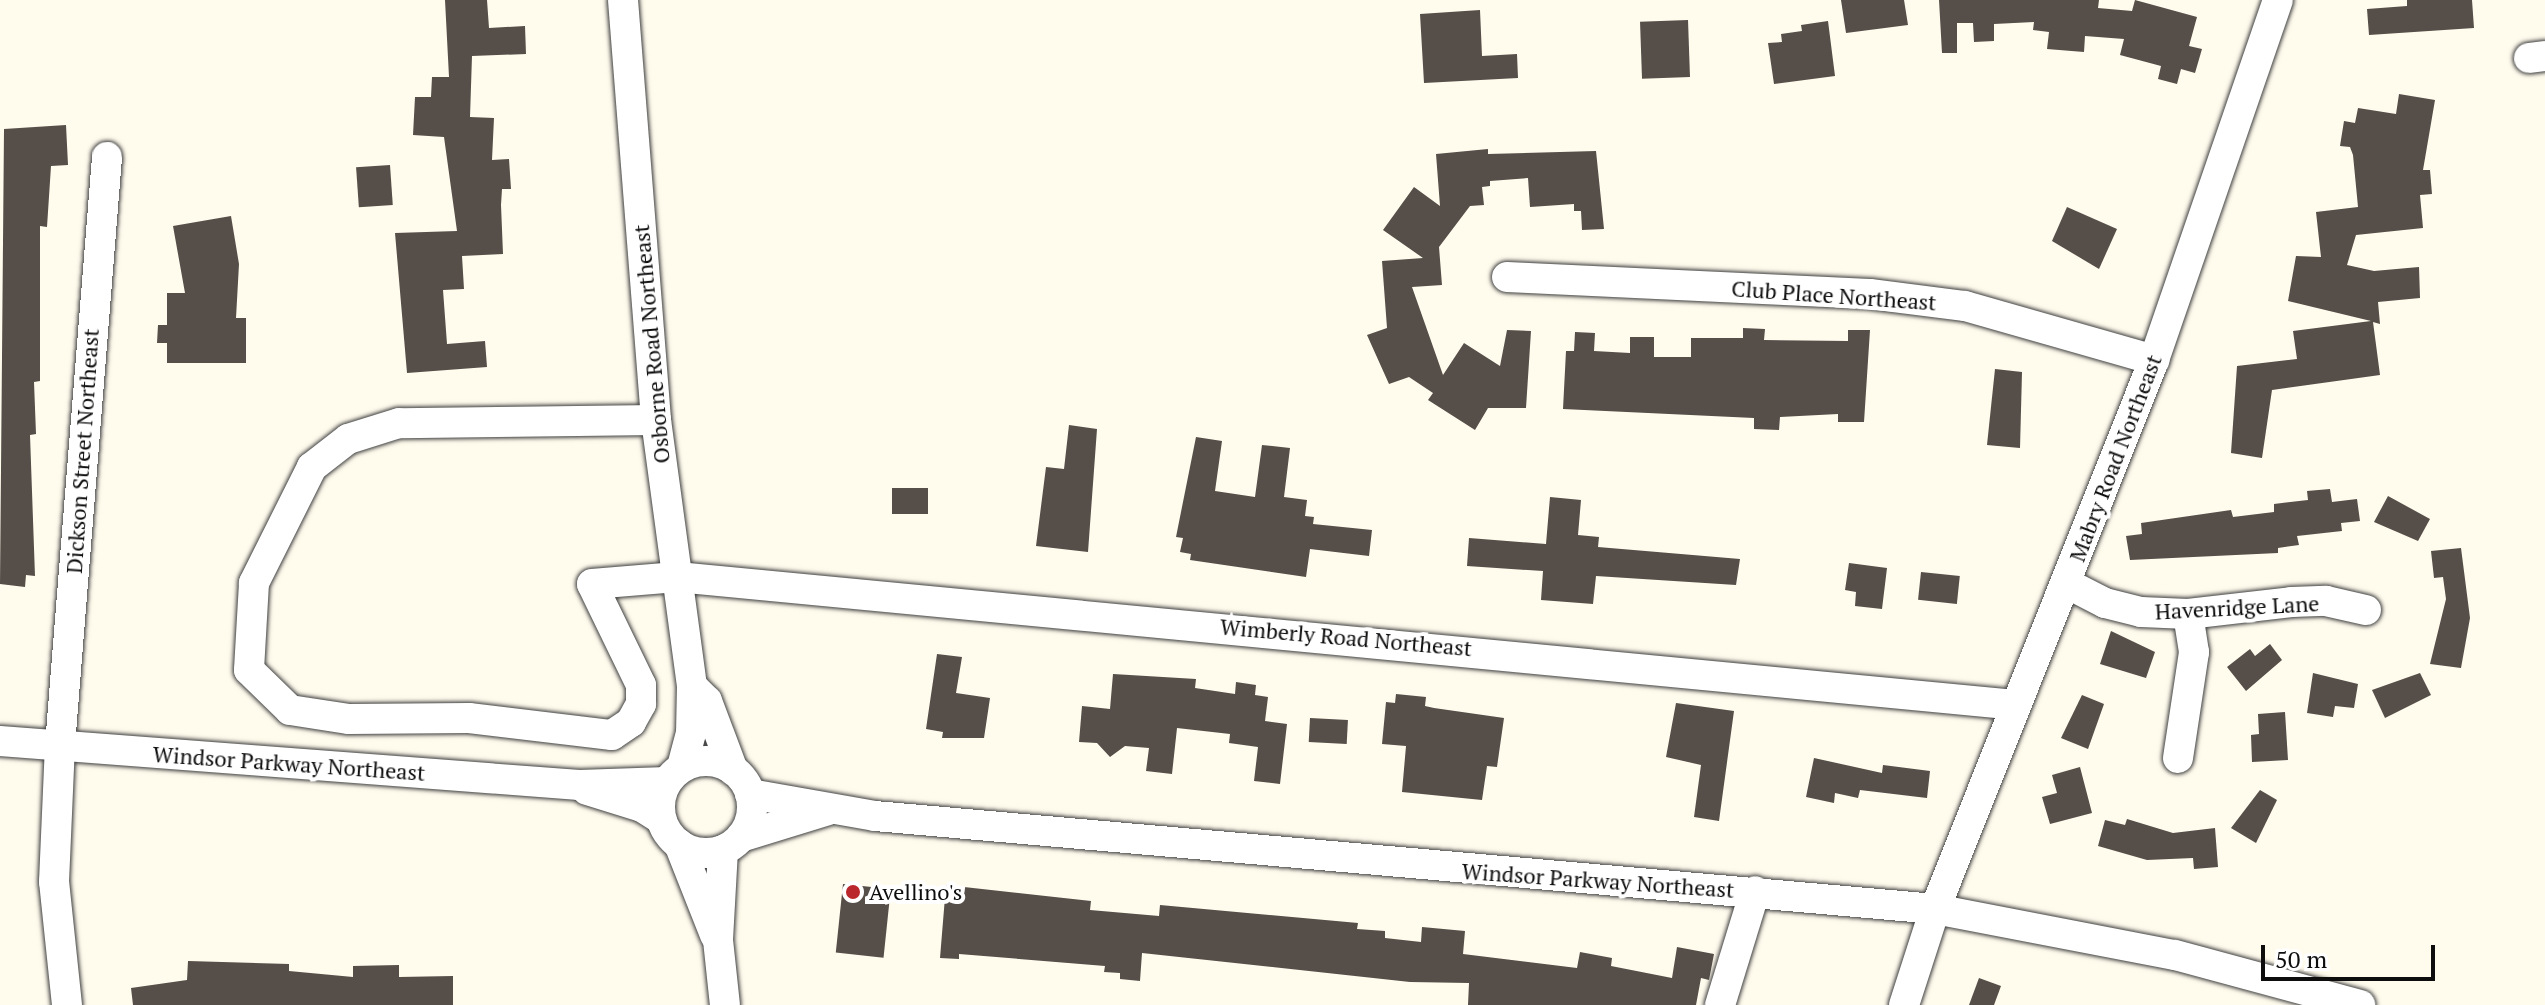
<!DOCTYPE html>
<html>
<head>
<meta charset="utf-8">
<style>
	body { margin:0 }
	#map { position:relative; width:2545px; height:1005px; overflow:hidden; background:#fffbed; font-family:"PT Serif",serif }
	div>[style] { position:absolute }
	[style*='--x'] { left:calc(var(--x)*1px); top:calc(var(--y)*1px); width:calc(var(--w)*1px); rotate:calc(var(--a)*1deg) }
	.building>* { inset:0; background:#554e49; transform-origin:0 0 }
	.roads { filter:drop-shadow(0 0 2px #404040) drop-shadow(0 0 2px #404040) }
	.minor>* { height:30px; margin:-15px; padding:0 15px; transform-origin:15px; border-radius:15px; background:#fff }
	.minor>.ring { margin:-15px; padding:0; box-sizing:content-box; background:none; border:30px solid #fff; border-radius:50% }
	.dots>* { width:22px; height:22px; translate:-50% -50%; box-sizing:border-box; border:4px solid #fff; border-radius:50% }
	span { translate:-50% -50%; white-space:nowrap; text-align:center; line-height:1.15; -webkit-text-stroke:8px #fff; paint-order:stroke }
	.street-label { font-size:22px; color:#0d0d0d }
	.poi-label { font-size:22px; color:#0d0d0d }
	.left { translate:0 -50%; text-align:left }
	.scale { position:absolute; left:2261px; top:945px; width:174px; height:36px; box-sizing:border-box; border:4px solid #0d0d0d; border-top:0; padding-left:10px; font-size:24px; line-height:28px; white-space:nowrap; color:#0d0d0d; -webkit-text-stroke:6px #fff; paint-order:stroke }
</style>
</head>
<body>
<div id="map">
	<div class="building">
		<i style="clip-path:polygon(445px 0,487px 0,489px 28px,525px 26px,526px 54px,472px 56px,470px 117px,494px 118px,492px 160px,509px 159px,511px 189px,502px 189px,501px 205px,503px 254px,462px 256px,464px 289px,443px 290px,447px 344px,485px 341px,487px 367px,407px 373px,395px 233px,457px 231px,444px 137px,413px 135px,415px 97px,431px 97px,432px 77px,449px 77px)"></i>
		<i style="clip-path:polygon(1841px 0,1904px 0,1908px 25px,1846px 33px)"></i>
		<i style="clip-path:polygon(1939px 0,2099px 0,2098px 8px,2132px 11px,2135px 0,2197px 17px,2189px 46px,2202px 49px,2195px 73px,2181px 69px,2177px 84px,2158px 79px,2161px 66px,2120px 55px,2124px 39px,2085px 36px,2084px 52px,2047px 49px,2049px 32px,2033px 30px,2034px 22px,1994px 24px,1994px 41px,1974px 42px,1973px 23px,1957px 23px,1957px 53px,1942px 53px)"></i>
		<i style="clip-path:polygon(2407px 0,2472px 0,2474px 28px,2369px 35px,2367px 9px,2407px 6px)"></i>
		<i style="clip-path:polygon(1480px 10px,1482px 56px,1517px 54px,1518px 78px,1424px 83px,1420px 14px)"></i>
		<i style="left:1688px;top:20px;width:57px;height:48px;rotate:88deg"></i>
		<i style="clip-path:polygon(1828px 21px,1835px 76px,1774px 84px,1768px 43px,1782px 42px,1781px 34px,1802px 31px,1801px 25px)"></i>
		<i style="clip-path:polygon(2399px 94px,2435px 100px,2423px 170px,2430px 170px,2432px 194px,2420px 195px,2423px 228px,2356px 235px,2347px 265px,2374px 271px,2419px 267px,2420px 298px,2378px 302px,2380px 324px,2373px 322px,2380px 375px,2272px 390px,2262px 458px,2231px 453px,2237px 366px,2297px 359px,2293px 331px,2371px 321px,2288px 301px,2296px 256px,2321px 257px,2316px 212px,2358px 207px,2353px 155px,2350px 147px,2340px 146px,2344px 121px,2355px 123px,2358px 108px,2396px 114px)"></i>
		<i style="clip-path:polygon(66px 125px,68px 165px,51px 166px,47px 227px,40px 226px,40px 381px,34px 382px,36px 434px,30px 435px,35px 576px,26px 575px,25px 587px,0 584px,4px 129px)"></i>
		<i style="clip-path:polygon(1488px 149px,1488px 154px,1596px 151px,1604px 229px,1582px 230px,1581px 211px,1574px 211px,1574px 204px,1530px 207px,1528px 178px,1490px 181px,1490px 186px,1482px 187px,1484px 205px,1470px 206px,1439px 247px,1442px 285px,1412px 287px,1443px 375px,1464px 343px,1500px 366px,1507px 330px,1531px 331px,1526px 408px,1488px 408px,1475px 430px,1428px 400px,1433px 393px,1409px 377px,1389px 384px,1367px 335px,1387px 328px,1382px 261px,1423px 258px,1383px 230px,1414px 187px,1440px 206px,1436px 154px)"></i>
		<i style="left:390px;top:165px;width:40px;height:34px;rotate:86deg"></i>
		<i style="clip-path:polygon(2067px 207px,2117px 229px,2099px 269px,2052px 241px)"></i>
		<i style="clip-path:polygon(231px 216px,239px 264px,236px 318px,246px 318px,246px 363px,167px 363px,167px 343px,157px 343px,158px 325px,167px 325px,167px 293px,185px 293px,173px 226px)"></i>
		<i style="clip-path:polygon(1743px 328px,1765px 329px,1764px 340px,1848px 341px,1848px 330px,1870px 330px,1864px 422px,1838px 422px,1838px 414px,1780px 417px,1779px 430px,1754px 429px,1754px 418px,1563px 409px,1566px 351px,1574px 351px,1575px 332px,1595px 333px,1594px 351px,1630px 353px,1630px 337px,1654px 337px,1654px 357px,1691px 357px,1691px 338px,1743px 338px)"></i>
		<i style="clip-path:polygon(1995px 369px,2022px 372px,2020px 448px,1987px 445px)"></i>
		<i style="clip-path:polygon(1069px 425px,1097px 429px,1088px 552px,1036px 546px,1046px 467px,1064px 469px)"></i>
		<i style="clip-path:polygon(1196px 437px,1222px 441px,1215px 491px,1255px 497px,1262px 445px,1290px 448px,1284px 497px,1307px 500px,1305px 516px,1314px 517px,1313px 524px,1372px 530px,1369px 556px,1310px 549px,1306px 577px,1190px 560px,1191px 554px,1180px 552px,1183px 538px,1176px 537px)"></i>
		<i style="left:892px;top:488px;width:36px;height:26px"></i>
		<i style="clip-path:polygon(2330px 489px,2332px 502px,2357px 499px,2360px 521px,2341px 523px,2342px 531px,2297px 536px,2299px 545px,2278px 548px,2278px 553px,2130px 560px,2126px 536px,2142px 534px,2141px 523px,2231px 510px,2233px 517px,2274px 512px,2274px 504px,2308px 500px,2307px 491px)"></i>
		<i style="clip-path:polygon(2388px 496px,2430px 519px,2418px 541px,2374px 522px)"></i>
		<i style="clip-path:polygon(1550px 497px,1581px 500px,1578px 535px,1599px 537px,1598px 547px,1740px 559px,1736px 585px,1596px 576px,1593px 604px,1541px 600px,1543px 571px,1467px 566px,1469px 538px,1546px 544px)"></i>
		<i style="clip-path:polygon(2461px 548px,2470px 618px,2461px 668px,2430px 664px,2446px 599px,2443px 577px,2434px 578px,2431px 551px)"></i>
		<i style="clip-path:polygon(1849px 563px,1887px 568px,1882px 609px,1855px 606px,1856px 592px,1845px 590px)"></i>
		<i style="left:1921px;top:572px;width:39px;height:28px;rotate:6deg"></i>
		<i style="clip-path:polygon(2111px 631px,2155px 652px,2146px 678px,2100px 664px)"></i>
		<i style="clip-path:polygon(2270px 644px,2282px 660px,2246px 691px,2227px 667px,2250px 649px,2255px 656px)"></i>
		<i style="clip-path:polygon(937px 654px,962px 657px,956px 693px,990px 698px,984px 738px,942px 738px,943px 732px,926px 729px)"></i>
		<i style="clip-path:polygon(2313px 673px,2358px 684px,2354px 708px,2335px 706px,2333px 717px,2307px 713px)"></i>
		<i style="clip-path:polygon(2420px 673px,2431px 695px,2385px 718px,2372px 690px)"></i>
		<i style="clip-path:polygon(1113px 674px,1196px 679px,1195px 688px,1235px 694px,1236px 682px,1256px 685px,1255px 695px,1268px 697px,1265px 721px,1287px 724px,1280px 784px,1254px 781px,1258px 747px,1229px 743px,1230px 734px,1177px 728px,1172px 774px,1146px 771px,1149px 748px,1125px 746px,1110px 757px,1097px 743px,1079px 742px,1082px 706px,1110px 709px)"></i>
		<i style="clip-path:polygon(1396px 694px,1426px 697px,1425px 706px,1434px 708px,1504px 718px,1497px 767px,1487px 766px,1482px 800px,1402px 792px,1406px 746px,1382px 744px,1386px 702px,1395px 703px)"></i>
		<i style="clip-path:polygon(2082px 695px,2104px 704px,2088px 749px,2061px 738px)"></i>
		<i style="clip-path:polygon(1676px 703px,1734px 711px,1719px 821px,1694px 817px,1701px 765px,1666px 757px)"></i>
		<i style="clip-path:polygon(2285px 712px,2288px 760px,2252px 762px,2251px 735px,2259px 734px,2258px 714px)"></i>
		<i style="left:1310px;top:718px;width:38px;height:24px;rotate:3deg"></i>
		<i style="clip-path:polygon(1814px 758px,1882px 773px,1883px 765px,1930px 771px,1927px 798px,1860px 790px,1858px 798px,1835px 793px,1834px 803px,1806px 797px)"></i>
		<i style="clip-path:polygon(2080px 767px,2092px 813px,2050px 824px,2042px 797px,2057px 793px,2052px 775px)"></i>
		<i style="clip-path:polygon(2260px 790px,2277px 800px,2256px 843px,2231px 828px)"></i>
		<i style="clip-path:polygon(2127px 819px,2173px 833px,2215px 828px,2218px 867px,2194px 869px,2193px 858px,2147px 860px,2098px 846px,2105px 820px,2125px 825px)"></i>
		<i style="left:843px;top:884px;width:48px;height:69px;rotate:6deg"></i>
		<i style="clip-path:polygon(946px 885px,1091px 901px,1090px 910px,1159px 916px,1160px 905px,1358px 923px,1357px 929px,1385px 931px,1385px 938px,1421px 942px,1422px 927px,1465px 931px,1463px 954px,1577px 968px,1580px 952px,1612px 958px,1611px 966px,1672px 978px,1677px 947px,1714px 954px,1709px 980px,1701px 978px,1696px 1005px,1468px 1005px,1469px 983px,1410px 982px,1142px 953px,1140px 981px,1120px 979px,1120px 973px,1104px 972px,1105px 966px,959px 954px,959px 959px,940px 958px)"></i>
		<i style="clip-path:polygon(188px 961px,289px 964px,289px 971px,353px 977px,353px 966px,399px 965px,399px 977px,453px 976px,453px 1005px,133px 1005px,131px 988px,187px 980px)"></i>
		<i style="clip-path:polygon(1979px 978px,2001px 986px,1994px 1005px,1969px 1005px)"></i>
	</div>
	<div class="roads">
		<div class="minor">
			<i style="--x:623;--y:0;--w:421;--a:85.5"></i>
			<i style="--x:656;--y:420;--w:268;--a:82.3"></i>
			<i style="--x:692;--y:686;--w:47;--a:91.2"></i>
			<i style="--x:691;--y:733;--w:35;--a:105"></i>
			<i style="--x:2529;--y:58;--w:16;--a:-7"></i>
			<i style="--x:1507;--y:277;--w:363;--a:2.7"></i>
			<i style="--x:1870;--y:294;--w:96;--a:7.2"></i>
			<i style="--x:1965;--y:306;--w:197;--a:15.9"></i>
			<i style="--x:656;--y:420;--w:257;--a:179.3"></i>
			<i style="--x:399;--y:423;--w:53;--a:162.6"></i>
			<i style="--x:348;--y:439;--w:46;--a:142.1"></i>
			<i style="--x:312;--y:467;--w:130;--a:116.6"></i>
			<i style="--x:254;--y:583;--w:87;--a:93.3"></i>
			<i style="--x:249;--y:670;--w:57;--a:44.3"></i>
			<i style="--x:290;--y:710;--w:60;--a:8.7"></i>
			<i style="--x:349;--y:719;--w:120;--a:-0.5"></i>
			<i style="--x:469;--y:718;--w:144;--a:6.8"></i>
			<i style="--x:612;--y:735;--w:23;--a:-34"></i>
			<i style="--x:631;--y:722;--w:21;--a:-61"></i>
			<i style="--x:641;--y:704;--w:19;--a:-90"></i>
			<i style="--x:641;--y:685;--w:112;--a:-115.9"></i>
			<i style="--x:592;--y:584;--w:85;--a:-4.7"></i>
			<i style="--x:677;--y:577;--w:1344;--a:5.46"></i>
			<i style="--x:2066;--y:583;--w:44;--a:27.1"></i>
			<i style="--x:2105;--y:603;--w:37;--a:14"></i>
			<i style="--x:2141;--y:612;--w:47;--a:2.4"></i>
			<i style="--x:2188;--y:614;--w:104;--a:-6.6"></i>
			<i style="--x:2291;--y:602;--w:35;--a:-2"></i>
			<i style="--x:2326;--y:601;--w:41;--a:12.7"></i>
			<i style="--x:692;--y:686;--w:21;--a:45"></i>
			<i style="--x:707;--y:701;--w:74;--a:69.4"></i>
			<i style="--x:0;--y:741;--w:581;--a:4.35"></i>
			<i style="--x:579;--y:785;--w:88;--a:-2"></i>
			<i style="--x:2178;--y:758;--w:107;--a:-81.4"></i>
			<i style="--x:2194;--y:652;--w:38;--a:-99"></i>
			<i class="ring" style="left:660px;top:761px;width:62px;height:62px"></i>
			<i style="--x:587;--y:790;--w:58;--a:17.2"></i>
			<i style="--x:642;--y:807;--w:22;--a:32"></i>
			<i style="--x:750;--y:794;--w:127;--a:10"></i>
			<i style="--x:875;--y:816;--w:1064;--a:5.01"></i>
			<i style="--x:1935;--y:909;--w:244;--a:10.9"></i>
			<i style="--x:2175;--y:955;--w:192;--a:15.1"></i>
			<i style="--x:741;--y:837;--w:91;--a:-17.2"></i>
			<i style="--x:679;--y:844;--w:98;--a:68.4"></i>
			<i style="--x:723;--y:850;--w:90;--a:93.2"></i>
			<i style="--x:718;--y:940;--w:65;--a:83.9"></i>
			<i style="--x:67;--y:1005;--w:124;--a:-96"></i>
			<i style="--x:54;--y:882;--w:137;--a:-87.5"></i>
			<i style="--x:60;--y:745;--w:590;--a:-85.43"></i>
			<i style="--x:1720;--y:1005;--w:119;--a:-72.9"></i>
			<i style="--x:1904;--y:1005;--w:101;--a:-72.1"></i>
			<i style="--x:1935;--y:909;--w:591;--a:-68.25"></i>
			<i style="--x:2154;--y:360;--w:381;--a:-71"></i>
		</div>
	</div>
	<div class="dots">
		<i style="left:853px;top:892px;background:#ba272c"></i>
	</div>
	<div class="street-label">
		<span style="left:1834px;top:295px;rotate:4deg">Club Place Northeast</span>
		<span style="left:651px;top:344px;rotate:-95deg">Osborne Road Northeast</span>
		<span style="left:82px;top:451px;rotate:-86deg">Dickson Street Northeast</span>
		<span style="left:2115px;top:458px;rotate:-69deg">Mabry Road Northeast</span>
		<span style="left:2237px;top:607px;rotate:-3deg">Havenridge Lane</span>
		<span style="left:1346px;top:637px;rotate:5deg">Wimberly Road Northeast</span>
		<span style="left:289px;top:763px;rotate:4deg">Windsor Parkway Northeast</span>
		<span style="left:1598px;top:880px;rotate:4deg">Windsor Parkway Northeast</span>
	</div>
	<div class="poi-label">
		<span class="left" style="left:869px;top:892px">Avellino's</span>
	</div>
	<div class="scale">50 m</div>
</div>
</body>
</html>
